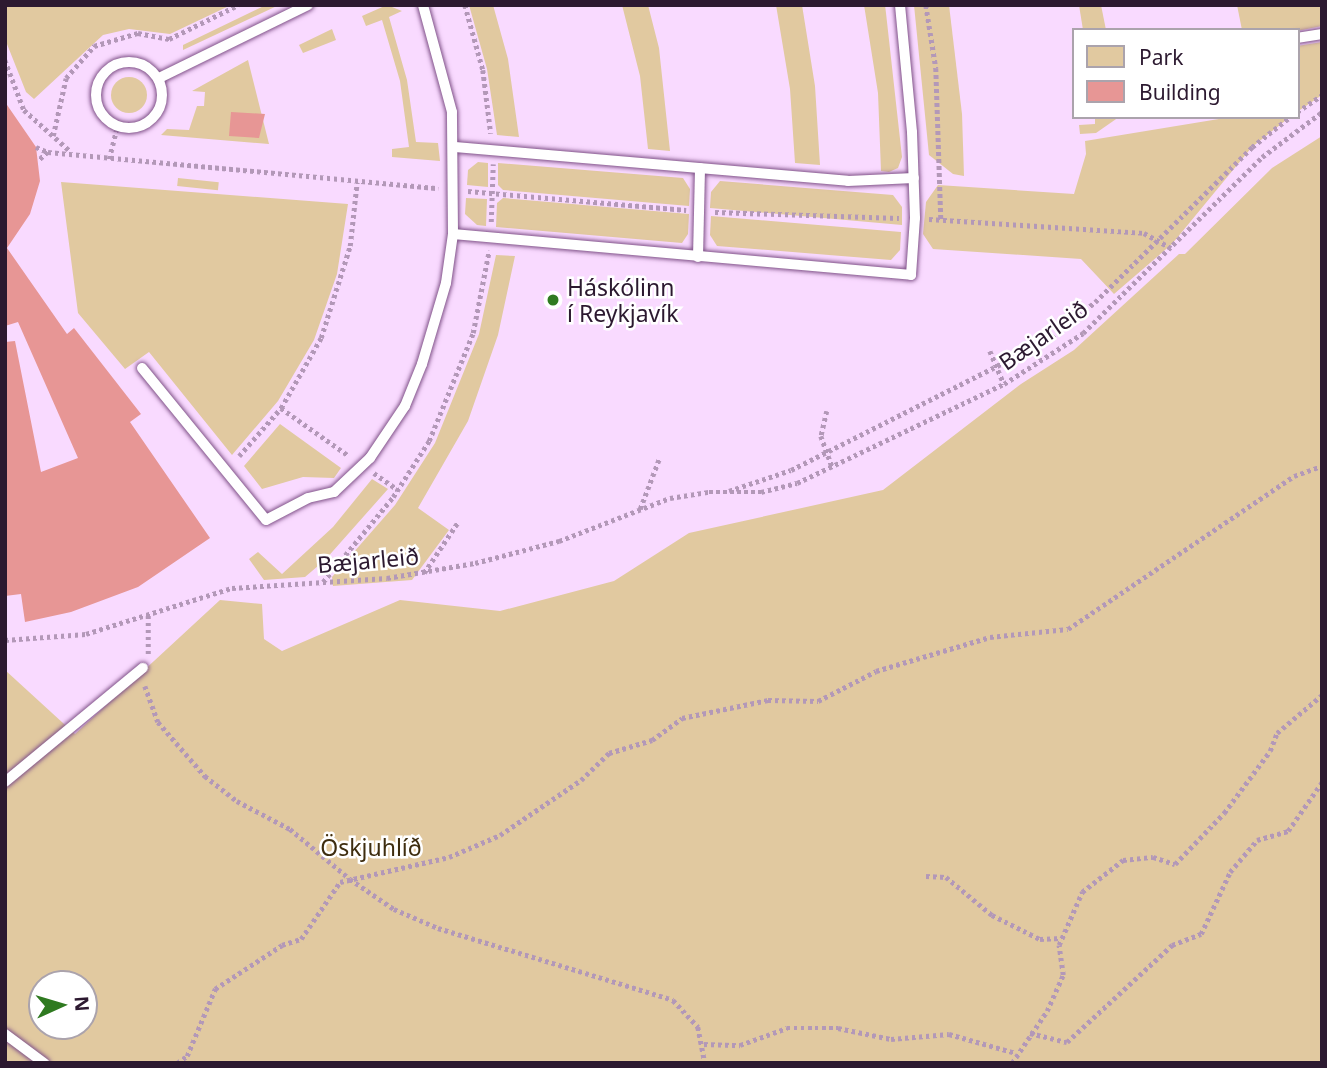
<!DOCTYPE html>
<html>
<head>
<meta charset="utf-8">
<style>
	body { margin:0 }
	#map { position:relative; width:1327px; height:1068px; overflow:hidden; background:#f9daff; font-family:"Noto Sans",sans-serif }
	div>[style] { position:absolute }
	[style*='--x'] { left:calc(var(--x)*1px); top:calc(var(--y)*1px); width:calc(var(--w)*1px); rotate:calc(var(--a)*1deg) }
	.green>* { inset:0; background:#e1c9a0; transform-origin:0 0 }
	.round { border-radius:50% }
	.building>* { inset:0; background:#e79695 }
	.path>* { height:4.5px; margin-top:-2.25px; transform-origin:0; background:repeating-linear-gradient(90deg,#b398b8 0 3.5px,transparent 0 7px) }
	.roads { filter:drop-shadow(0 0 2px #805289) drop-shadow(0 0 2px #805289) }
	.service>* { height:10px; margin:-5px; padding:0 5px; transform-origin:5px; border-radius:5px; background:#fff }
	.service>.ring { margin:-5px; padding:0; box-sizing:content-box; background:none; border:10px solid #fff; border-radius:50% }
	.dots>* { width:19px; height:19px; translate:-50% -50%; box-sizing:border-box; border:4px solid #fff; border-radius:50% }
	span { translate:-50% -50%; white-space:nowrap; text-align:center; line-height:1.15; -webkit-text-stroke:5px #fff; paint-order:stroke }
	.poi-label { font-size:23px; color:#2c1930 }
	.left { translate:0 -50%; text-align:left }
	.street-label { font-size:23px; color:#2c1930 }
	.park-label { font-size:23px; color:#3e2d0f }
	.frame { position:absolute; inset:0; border:7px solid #2c1930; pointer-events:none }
	.legend { position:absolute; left:1072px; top:28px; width:228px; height:91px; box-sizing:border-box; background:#fff; border:2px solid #aba3ac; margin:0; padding:9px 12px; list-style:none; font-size:21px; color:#2c1930 }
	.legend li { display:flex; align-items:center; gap:14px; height:35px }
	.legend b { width:35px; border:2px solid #aba3ac }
	.north { position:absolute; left:28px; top:970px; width:70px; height:70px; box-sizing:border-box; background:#fff; border:2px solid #aba3ac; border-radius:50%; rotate:86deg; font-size:19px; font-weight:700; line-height:28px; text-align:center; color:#2c1930 }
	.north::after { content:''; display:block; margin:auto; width:24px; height:32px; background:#2f7a20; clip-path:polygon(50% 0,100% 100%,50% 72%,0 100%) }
</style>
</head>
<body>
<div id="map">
	<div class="green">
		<i style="clip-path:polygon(5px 5px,231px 5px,170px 34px,129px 29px,103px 35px,34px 99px,26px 92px,5px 39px)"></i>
		<i style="clip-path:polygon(266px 5px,279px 5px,183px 50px,183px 45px)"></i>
		<i style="clip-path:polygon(387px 5px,402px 11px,389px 17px,407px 80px,416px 142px,438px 143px,440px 161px,392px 157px,392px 149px,409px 147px,400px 81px,382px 20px,366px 26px,362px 16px)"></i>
		<i style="clip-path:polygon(469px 5px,493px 5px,508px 59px,519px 137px,497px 135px,487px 69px)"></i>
		<i style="clip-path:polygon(622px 5px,648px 5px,659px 48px,670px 151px,648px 149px,640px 76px)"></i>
		<i style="clip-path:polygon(776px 5px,802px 5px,815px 86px,820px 165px,795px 163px,790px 89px)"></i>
		<i style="clip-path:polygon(864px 5px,885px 5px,886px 13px,902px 157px,898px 168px,889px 172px,881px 171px,878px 93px)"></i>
		<i style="clip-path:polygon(914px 5px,949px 5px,962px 114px,964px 176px,953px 174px,929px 155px)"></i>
		<i style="clip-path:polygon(1079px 5px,1101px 5px,1106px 30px,1083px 30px)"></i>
		<i style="clip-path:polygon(1237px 5px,1322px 5px,1322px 26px,1297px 31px,1242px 30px)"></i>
		<i style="clip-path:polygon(332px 29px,336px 40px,303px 53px,299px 45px)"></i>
		<i style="clip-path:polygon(1322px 42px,1322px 95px,1297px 112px,1297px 46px)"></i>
		<i style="clip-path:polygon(248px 60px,269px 144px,161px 135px,167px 129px,189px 130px,197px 106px,204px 106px,205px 92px,192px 91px)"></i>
		<i class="round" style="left:111px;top:77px;width:36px;height:36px"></i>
		<i style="clip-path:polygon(1095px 117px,1119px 117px,1096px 133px,1080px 134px,1079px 125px,1095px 124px)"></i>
		<i style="clip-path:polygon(1231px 117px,1290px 117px,1252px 147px,1172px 244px,1114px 294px,1081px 259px,933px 249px,923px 234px,926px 202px,938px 185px,1074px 194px,1086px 154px,1085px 141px)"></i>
		<i style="clip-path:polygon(evenodd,1322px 136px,1322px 1063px,5px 1063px,5px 670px,75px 734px,220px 600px,262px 604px,264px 639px,282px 651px,400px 600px,500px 611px,614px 581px,689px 533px,883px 490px,1021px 384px,1074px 350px,1179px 254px,1185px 254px,1272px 168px,1322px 136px,42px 984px,84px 984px,84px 1026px,42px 1026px,42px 984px)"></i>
		<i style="clip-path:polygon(478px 162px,488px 163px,488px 187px,467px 185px,468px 170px)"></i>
		<i style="clip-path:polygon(498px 163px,683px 178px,690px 189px,689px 206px,503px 190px,498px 185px)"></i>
		<i style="left:178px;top:178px;width:41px;height:8px;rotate:6deg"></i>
		<i style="clip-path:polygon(720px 181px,893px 195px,902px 207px,902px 225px,710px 208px,711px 192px)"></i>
		<i style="clip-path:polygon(61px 182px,348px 204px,337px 274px,314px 340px,278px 401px,232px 455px,149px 352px,125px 369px,78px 313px)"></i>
		<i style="clip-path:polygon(466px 198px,487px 199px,486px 226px,477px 225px,465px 214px)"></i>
		<i style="clip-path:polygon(503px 198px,689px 214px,688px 234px,682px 243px,496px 227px,497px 203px)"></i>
		<i style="clip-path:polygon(711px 216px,901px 232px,900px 250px,891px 260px,717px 246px,710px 235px)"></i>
		<i style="clip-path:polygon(496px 255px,515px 256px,498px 335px,468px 421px,418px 508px,449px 530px,412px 580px,333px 586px,332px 577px,395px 505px,435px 443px,479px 334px)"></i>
		<i style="clip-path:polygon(280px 424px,341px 468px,334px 478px,303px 477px,262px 489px,244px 466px)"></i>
		<i style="clip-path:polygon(372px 479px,388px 489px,325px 560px,305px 577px,264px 580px,249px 559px,258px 552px,282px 574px,333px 527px)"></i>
	</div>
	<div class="building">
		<i style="clip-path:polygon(5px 102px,36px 147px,40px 181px,30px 214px,7px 248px,67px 334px,74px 328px,141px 414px,130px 422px,210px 538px,138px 587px,71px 612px,25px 622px,21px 594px,5px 596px,5px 342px,15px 341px,41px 472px,78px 458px,18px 322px,5px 326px)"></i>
		<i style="clip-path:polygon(231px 112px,265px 114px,259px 138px,229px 136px)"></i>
	</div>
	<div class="path">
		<i style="--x:465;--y:5;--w:67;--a:74.5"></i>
		<i style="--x:483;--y:70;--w:64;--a:82.9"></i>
		<i style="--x:926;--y:5;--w:64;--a:81"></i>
		<i style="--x:936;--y:68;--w:152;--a:88.1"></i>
		<i style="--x:5;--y:60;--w:53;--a:69.2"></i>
		<i style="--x:24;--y:110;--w:62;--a:41.7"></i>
		<i style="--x:1297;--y:112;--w:30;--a:-34"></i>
		<i style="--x:53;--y:136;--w:59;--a:-77.4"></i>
		<i style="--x:66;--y:78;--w:43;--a:-48.8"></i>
		<i style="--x:94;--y:46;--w:46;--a:-16.5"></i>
		<i style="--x:138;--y:33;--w:32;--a:11"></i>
		<i style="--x:169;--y:39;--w:77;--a:-26.2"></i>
		<i style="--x:36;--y:147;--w:13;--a:23"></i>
		<i style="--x:48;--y:152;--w:12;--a:138"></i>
		<i style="--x:48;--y:152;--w:392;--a:5.3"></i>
		<i style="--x:109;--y:159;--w:33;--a:-76"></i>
		<i style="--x:468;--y:191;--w:219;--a:5"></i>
		<i style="--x:715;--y:212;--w:184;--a:1.9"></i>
		<i style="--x:929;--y:219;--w:215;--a:3.7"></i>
		<i style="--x:1144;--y:233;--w:31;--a:29"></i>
		<i style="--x:491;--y:222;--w:58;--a:-88"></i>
		<i style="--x:990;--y:351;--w:36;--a:67"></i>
		<i style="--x:281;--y:408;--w:83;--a:35.2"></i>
		<i style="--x:827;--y:411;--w:26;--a:103"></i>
		<i style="--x:821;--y:436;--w:33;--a:70"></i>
		<i style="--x:239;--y:456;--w:64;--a:-48.8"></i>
		<i style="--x:281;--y:408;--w:81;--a:-60.3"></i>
		<i style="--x:321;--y:338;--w:96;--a:-72.5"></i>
		<i style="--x:350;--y:246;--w:64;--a:-83.8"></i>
		<i style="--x:374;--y:473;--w:29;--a:35"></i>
		<i style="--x:729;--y:491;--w:65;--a:-18.7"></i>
		<i style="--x:791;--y:470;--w:286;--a:-26.8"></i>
		<i style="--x:1046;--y:341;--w:63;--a:-38.5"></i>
		<i style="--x:1095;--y:302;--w:221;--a:-44.6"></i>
		<i style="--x:1252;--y:147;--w:48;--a:-38.3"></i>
		<i style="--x:640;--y:509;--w:53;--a:-69.2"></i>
		<i style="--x:424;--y:573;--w:61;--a:-56.3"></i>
		<i style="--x:323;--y:582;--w:110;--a:-50.5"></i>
		<i style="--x:393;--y:497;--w:67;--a:-57.3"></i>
		<i style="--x:429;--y:441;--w:117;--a:-67.8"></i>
		<i style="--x:473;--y:333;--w:84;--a:-79"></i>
		<i style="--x:5;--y:640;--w:81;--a:-4.2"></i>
		<i style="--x:86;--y:634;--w:153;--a:-17.5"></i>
		<i style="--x:232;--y:588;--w:155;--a:-3.7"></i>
		<i style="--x:387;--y:578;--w:89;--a:-9.7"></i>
		<i style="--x:475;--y:563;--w:87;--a:-14.7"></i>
		<i style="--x:559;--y:541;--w:119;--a:-21.2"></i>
		<i style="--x:670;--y:498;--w:39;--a:-9"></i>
		<i style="--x:709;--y:492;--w:52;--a:0"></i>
		<i style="--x:761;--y:492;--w:37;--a:-14"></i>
		<i style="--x:797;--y:483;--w:229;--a:-25.6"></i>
		<i style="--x:1004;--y:384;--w:94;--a:-32.8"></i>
		<i style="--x:1083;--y:333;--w:251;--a:-44.5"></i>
		<i style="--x:1262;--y:157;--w:75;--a:-36.9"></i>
		<i style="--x:148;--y:654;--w:40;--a:-90"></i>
		<i style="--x:145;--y:686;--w:38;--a:70"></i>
		<i style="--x:158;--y:722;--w:72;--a:49"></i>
		<i style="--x:205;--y:776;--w:41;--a:38"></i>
		<i style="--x:237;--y:801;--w:60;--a:27.8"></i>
		<i style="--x:290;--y:829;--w:78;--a:39.8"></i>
		<i style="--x:350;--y:879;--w:53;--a:34.3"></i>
		<i style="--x:394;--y:909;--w:48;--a:23.4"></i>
		<i style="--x:438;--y:928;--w:246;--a:17"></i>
		<i style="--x:673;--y:1000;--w:37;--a:47"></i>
		<i style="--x:698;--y:1027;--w:37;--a:79"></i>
		<i style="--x:926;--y:876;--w:20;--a:3"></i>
		<i style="--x:946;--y:877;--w:60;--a:39.6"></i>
		<i style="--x:992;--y:915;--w:54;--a:26.6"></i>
		<i style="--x:1040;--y:939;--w:21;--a:-3"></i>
		<i style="--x:1030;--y:1033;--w:38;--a:14"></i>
		<i style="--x:1067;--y:1042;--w:143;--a:-42.7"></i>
		<i style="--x:1172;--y:945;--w:31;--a:-21"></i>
		<i style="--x:1201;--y:934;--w:68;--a:-64.9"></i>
		<i style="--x:1230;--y:872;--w:42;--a:-49.8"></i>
		<i style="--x:1257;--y:840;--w:32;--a:-16"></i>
		<i style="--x:1288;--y:831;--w:60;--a:-55.2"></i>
		<i style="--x:704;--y:1044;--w:36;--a:2"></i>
		<i style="--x:740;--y:1045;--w:50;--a:-19.9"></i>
		<i style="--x:787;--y:1028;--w:51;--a:0"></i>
		<i style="--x:838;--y:1028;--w:54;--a:11.7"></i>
		<i style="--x:891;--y:1039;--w:58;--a:-4.9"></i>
		<i style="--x:949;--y:1034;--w:70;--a:15.8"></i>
		<i style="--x:177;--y:1063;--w:12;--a:-35"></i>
		<i style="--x:187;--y:1056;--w:73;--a:-67.3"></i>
		<i style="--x:215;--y:989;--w:80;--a:-33.3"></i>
		<i style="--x:282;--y:945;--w:20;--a:-18"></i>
		<i style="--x:301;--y:939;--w:69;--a:-55.6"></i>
		<i style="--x:340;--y:882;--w:112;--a:-12.9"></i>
		<i style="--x:449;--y:857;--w:56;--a:-23.3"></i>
		<i style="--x:500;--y:835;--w:98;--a:-34.2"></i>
		<i style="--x:581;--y:780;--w:39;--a:-44"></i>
		<i style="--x:609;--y:753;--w:45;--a:-16.8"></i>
		<i style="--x:652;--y:740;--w:37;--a:-36"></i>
		<i style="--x:682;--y:718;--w:88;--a:-11.8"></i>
		<i style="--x:768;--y:700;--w:50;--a:1.1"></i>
		<i style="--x:818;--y:701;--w:65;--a:-27.3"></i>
		<i style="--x:876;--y:671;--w:119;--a:-16.6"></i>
		<i style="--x:990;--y:637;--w:78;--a:-5.9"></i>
		<i style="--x:1068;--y:629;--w:273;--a:-34.1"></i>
		<i style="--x:1294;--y:476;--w:30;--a:-20"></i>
		<i style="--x:1012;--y:1063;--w:63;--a:-56.1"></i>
		<i style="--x:1047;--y:1011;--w:39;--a:-66"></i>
		<i style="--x:1063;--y:975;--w:30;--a:-98"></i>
		<i style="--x:1059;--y:945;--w:58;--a:-66.5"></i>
		<i style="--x:1082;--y:892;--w:52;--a:-38"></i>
		<i style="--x:1123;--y:860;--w:30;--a:-6"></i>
		<i style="--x:1153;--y:857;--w:23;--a:18"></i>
		<i style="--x:1175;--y:864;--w:71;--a:-46.1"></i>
		<i style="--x:1224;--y:813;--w:77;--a:-53.4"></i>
		<i style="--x:1270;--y:751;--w:19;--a:-69"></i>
		<i style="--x:1277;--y:733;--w:59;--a:-40.2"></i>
	</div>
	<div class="roads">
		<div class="service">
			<i style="--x:1297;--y:38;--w:25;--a:-9"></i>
			<i class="ring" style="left:96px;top:62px;width:56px;height:56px"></i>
			<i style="--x:159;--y:78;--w:166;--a:-26.1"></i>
			<i style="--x:455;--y:147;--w:394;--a:4.9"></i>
			<i style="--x:848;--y:181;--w:66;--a:-2.6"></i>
			<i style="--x:453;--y:234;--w:460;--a:5.1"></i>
			<i style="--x:911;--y:275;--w:57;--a:-86"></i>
			<i style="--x:915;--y:218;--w:86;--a:-92"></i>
			<i style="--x:912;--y:132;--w:128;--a:-95.4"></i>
			<i style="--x:698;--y:257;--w:89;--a:-88.7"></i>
			<i style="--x:142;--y:368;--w:196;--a:50.8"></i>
			<i style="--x:266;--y:520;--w:47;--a:-27.6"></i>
			<i style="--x:308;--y:498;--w:27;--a:-13"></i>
			<i style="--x:334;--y:492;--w:50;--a:-43.4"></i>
			<i style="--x:370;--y:458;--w:63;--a:-56.1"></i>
			<i style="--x:405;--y:406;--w:45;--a:-68"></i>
			<i style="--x:422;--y:364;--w:84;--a:-73.5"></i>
			<i style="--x:446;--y:283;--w:49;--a:-81.9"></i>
			<i style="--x:453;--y:234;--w:122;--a:-90.5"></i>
			<i style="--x:452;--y:112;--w:111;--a:-105.2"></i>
			<i style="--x:5;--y:782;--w:179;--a:-39.6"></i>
			<i style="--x:5;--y:1034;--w:49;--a:36.6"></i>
		</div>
	</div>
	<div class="dots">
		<i style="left:553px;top:300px;background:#2f7a20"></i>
	</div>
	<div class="poi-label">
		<span class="left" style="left:567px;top:300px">Háskólinn<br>í Reykjavík</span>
	</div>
	<div class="street-label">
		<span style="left:1043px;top:335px;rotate:-35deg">Bæjarleið</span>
		<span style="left:368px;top:560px;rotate:-5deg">Bæjarleið</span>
	</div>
	<div class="park-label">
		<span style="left:371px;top:847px">Öskjuhlíð</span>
	</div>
	<div class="frame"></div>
	<ul class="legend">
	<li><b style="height:19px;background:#e1c9a0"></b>Park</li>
	<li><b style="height:19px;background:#e79695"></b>Building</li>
	</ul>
	<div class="north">N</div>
</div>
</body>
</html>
